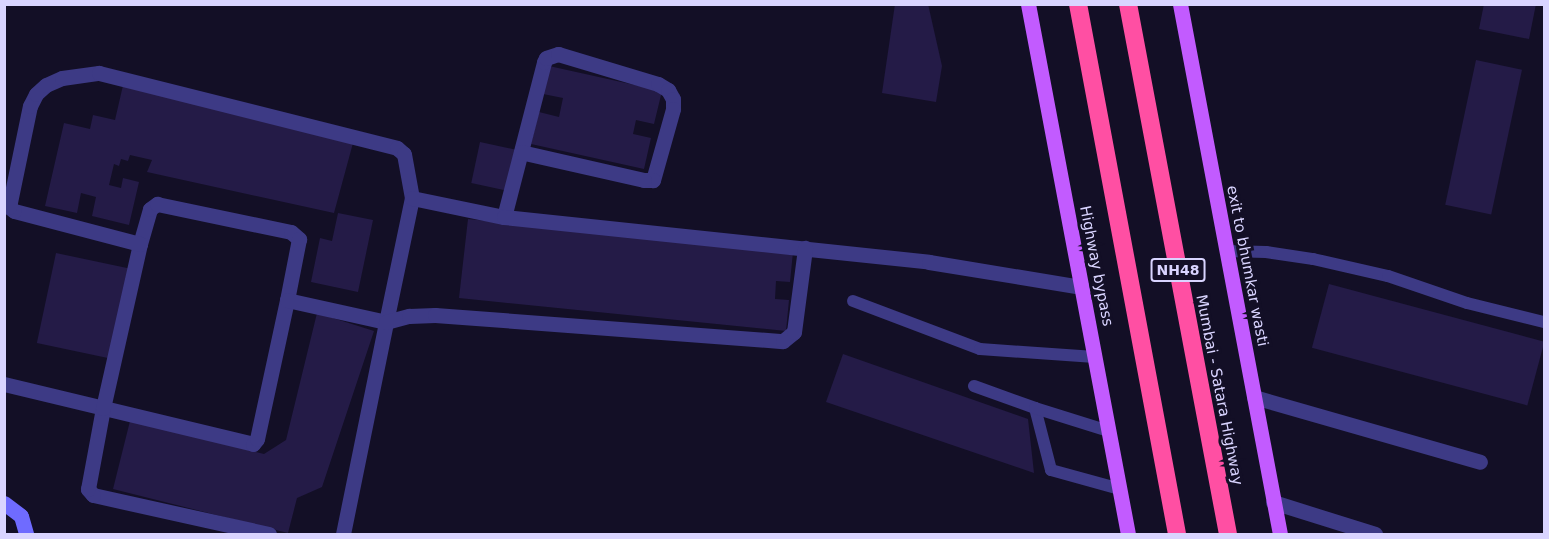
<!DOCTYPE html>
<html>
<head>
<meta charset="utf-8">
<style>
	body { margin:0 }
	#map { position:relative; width:1549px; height:539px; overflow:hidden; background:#130f26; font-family:"DejaVu Sans",sans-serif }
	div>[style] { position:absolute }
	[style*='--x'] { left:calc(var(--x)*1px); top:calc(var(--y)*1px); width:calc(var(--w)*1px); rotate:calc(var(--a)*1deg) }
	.building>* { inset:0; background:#241b47; transform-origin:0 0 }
	.lane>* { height:12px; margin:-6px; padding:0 6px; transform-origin:6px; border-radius:6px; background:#3d3a85 }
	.street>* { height:15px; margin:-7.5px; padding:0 7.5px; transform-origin:7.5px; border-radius:7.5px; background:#3d3a85 }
	.secondary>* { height:15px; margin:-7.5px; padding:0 7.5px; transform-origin:7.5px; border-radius:7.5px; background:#6f6bff }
	.primary>* { height:15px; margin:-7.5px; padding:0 7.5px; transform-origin:7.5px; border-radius:7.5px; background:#c25bff }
	.highway>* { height:18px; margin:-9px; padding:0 9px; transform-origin:9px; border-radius:9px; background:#ff4fa3 }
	span { translate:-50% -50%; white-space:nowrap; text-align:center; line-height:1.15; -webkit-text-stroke:6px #130f26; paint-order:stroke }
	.shield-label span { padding:2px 4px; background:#130f26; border:2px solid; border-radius:4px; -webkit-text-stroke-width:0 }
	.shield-label { font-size:14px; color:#d9d4ff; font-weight:700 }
	.street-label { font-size:15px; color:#d9d4ff }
	.frame { position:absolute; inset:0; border:6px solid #d9d4ff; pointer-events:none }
</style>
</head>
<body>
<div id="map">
	<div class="building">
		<i style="clip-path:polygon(895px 4px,928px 4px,942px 66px,936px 102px,882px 93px)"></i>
		<i style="clip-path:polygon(1484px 4px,1536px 4px,1529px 39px,1479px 29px)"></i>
		<i style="left:1476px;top:60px;width:47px;height:148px;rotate:12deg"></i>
		<i style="clip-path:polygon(549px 66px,662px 91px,654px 124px,636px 120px,633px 134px,651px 138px,644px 169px,531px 144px,539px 112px,559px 117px,563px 98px,543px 94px)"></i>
		<i style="clip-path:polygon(124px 81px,353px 143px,334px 213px,147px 172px,152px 160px,130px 155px,128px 161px,121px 159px,119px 166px,114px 164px,109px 185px,121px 188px,123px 178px,139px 182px,129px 225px,92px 216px,96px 197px,81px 193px,77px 213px,45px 206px,64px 123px,90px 129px,93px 115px,115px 120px)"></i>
		<i style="left:480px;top:142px;width:38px;height:42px;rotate:12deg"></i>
		<i style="clip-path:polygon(338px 213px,373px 220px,358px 292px,311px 282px,320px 238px,332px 241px)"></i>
		<i style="clip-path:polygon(468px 219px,793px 252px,790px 282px,776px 281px,775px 299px,789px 300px,786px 331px,459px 298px)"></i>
		<i style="left:56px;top:253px;width:75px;height:92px;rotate:12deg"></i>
		<i style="left:1329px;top:284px;width:223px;height:66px;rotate:15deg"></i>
		<i style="clip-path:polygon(317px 313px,374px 331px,322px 487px,297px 498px,288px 533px,113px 489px,130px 421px,264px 454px,286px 440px)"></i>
		<i style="clip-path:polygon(843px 354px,1028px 419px,1034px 473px,826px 402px)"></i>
	</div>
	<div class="lane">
		<i style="--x:1226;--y:251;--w:40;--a:1.4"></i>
		<i style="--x:1266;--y:252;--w:48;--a:8.5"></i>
		<i style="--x:1313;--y:259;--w:77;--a:12.8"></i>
		<i style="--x:1388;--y:276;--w:83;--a:18.9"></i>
		<i style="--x:1467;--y:303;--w:79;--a:13.9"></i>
		<i style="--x:853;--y:301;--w:136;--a:20.7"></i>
		<i style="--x:980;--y:349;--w:115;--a:4"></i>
		<i style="--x:974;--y:386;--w:65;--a:19.8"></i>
		<i style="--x:1035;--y:408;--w:64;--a:75.5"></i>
		<i style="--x:1051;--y:470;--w:72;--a:15.4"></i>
		<i style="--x:1035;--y:408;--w:77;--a:17.3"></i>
	</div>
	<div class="street">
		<i style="--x:504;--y:217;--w:160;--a:-75.5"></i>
		<i style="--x:544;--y:62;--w:4;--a:-63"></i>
		<i style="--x:546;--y:58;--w:13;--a:-18"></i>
		<i style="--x:558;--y:54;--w:104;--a:16.7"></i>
		<i style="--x:658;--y:84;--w:12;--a:31"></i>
		<i style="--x:668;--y:90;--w:10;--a:61"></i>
		<i style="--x:673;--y:99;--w:10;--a:90"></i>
		<i style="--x:673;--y:109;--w:74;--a:105.7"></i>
		<i style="--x:653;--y:180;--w:9;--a:180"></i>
		<i style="--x:644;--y:180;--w:126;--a:-167.2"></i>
		<i style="--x:140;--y:244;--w:36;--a:-74"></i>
		<i style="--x:150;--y:209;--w:9;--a:-36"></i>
		<i style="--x:157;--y:204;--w:137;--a:11.8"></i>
		<i style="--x:291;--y:232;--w:11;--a:41"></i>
		<i style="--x:299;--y:239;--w:62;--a:101.1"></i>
		<i style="--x:4;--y:384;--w:256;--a:13.5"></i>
		<i style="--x:253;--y:444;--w:6;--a:-51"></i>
		<i style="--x:257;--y:439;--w:142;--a:-77.8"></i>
		<i style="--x:287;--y:300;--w:101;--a:12.5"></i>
		<i style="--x:386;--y:322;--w:127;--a:-78.2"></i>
		<i style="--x:1254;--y:397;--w:235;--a:16"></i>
		<i style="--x:1273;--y:502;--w:107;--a:17.4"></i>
		<i style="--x:269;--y:534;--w:180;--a:-167.5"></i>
		<i style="--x:93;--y:495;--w:8;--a:-130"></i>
		<i style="--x:88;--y:489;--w:82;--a:-79.5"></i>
		<i style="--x:103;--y:408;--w:168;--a:-77.3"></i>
		<i style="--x:140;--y:244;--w:130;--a:-165.3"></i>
		<i style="--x:14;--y:211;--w:6;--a:-141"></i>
		<i style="--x:9;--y:207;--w:103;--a:-78.3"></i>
		<i style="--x:30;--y:106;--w:13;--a:-63"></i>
		<i style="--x:36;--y:94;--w:13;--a:-42"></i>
		<i style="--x:46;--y:85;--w:17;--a:-24"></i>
		<i style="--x:62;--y:78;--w:37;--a:-8"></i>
		<i style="--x:99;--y:73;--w:307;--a:14.1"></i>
		<i style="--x:397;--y:148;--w:9;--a:41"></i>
		<i style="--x:404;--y:154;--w:45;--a:79.7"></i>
		<i style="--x:412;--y:198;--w:94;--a:11.7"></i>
		<i style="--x:504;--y:217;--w:427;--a:6"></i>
		<i style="--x:929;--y:262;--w:155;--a:9.3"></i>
		<i style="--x:343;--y:534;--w:216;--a:-78.5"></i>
		<i style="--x:386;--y:322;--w:24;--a:-15"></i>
		<i style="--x:409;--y:316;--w:26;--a:-2"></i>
		<i style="--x:435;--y:315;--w:349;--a:4.3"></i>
		<i style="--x:783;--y:341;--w:14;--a:-39"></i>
		<i style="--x:794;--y:332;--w:85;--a:-82.5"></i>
	</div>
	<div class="secondary">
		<i style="--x:4;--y:503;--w:21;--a:37"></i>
		<i style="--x:21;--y:516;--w:19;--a:74"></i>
	</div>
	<div class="primary">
		<i style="--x:1028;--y:4;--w:539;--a:79.32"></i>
		<i style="--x:1180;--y:4;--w:539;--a:79.32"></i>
	</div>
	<div class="highway">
		<i style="--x:1078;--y:4;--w:539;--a:79.42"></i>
		<i style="--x:1128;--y:4;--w:539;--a:79.32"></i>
	</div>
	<div class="shield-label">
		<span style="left:1178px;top:270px">NH48</span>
	</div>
	<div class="street-label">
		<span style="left:1096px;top:266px;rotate:79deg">Highway bypass</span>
		<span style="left:1247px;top:266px;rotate:79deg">exit to bhumkar wasti</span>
		<span style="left:1219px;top:390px;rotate:79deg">Mumbai - Satara Highway</span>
	</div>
	<div class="frame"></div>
</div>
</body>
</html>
